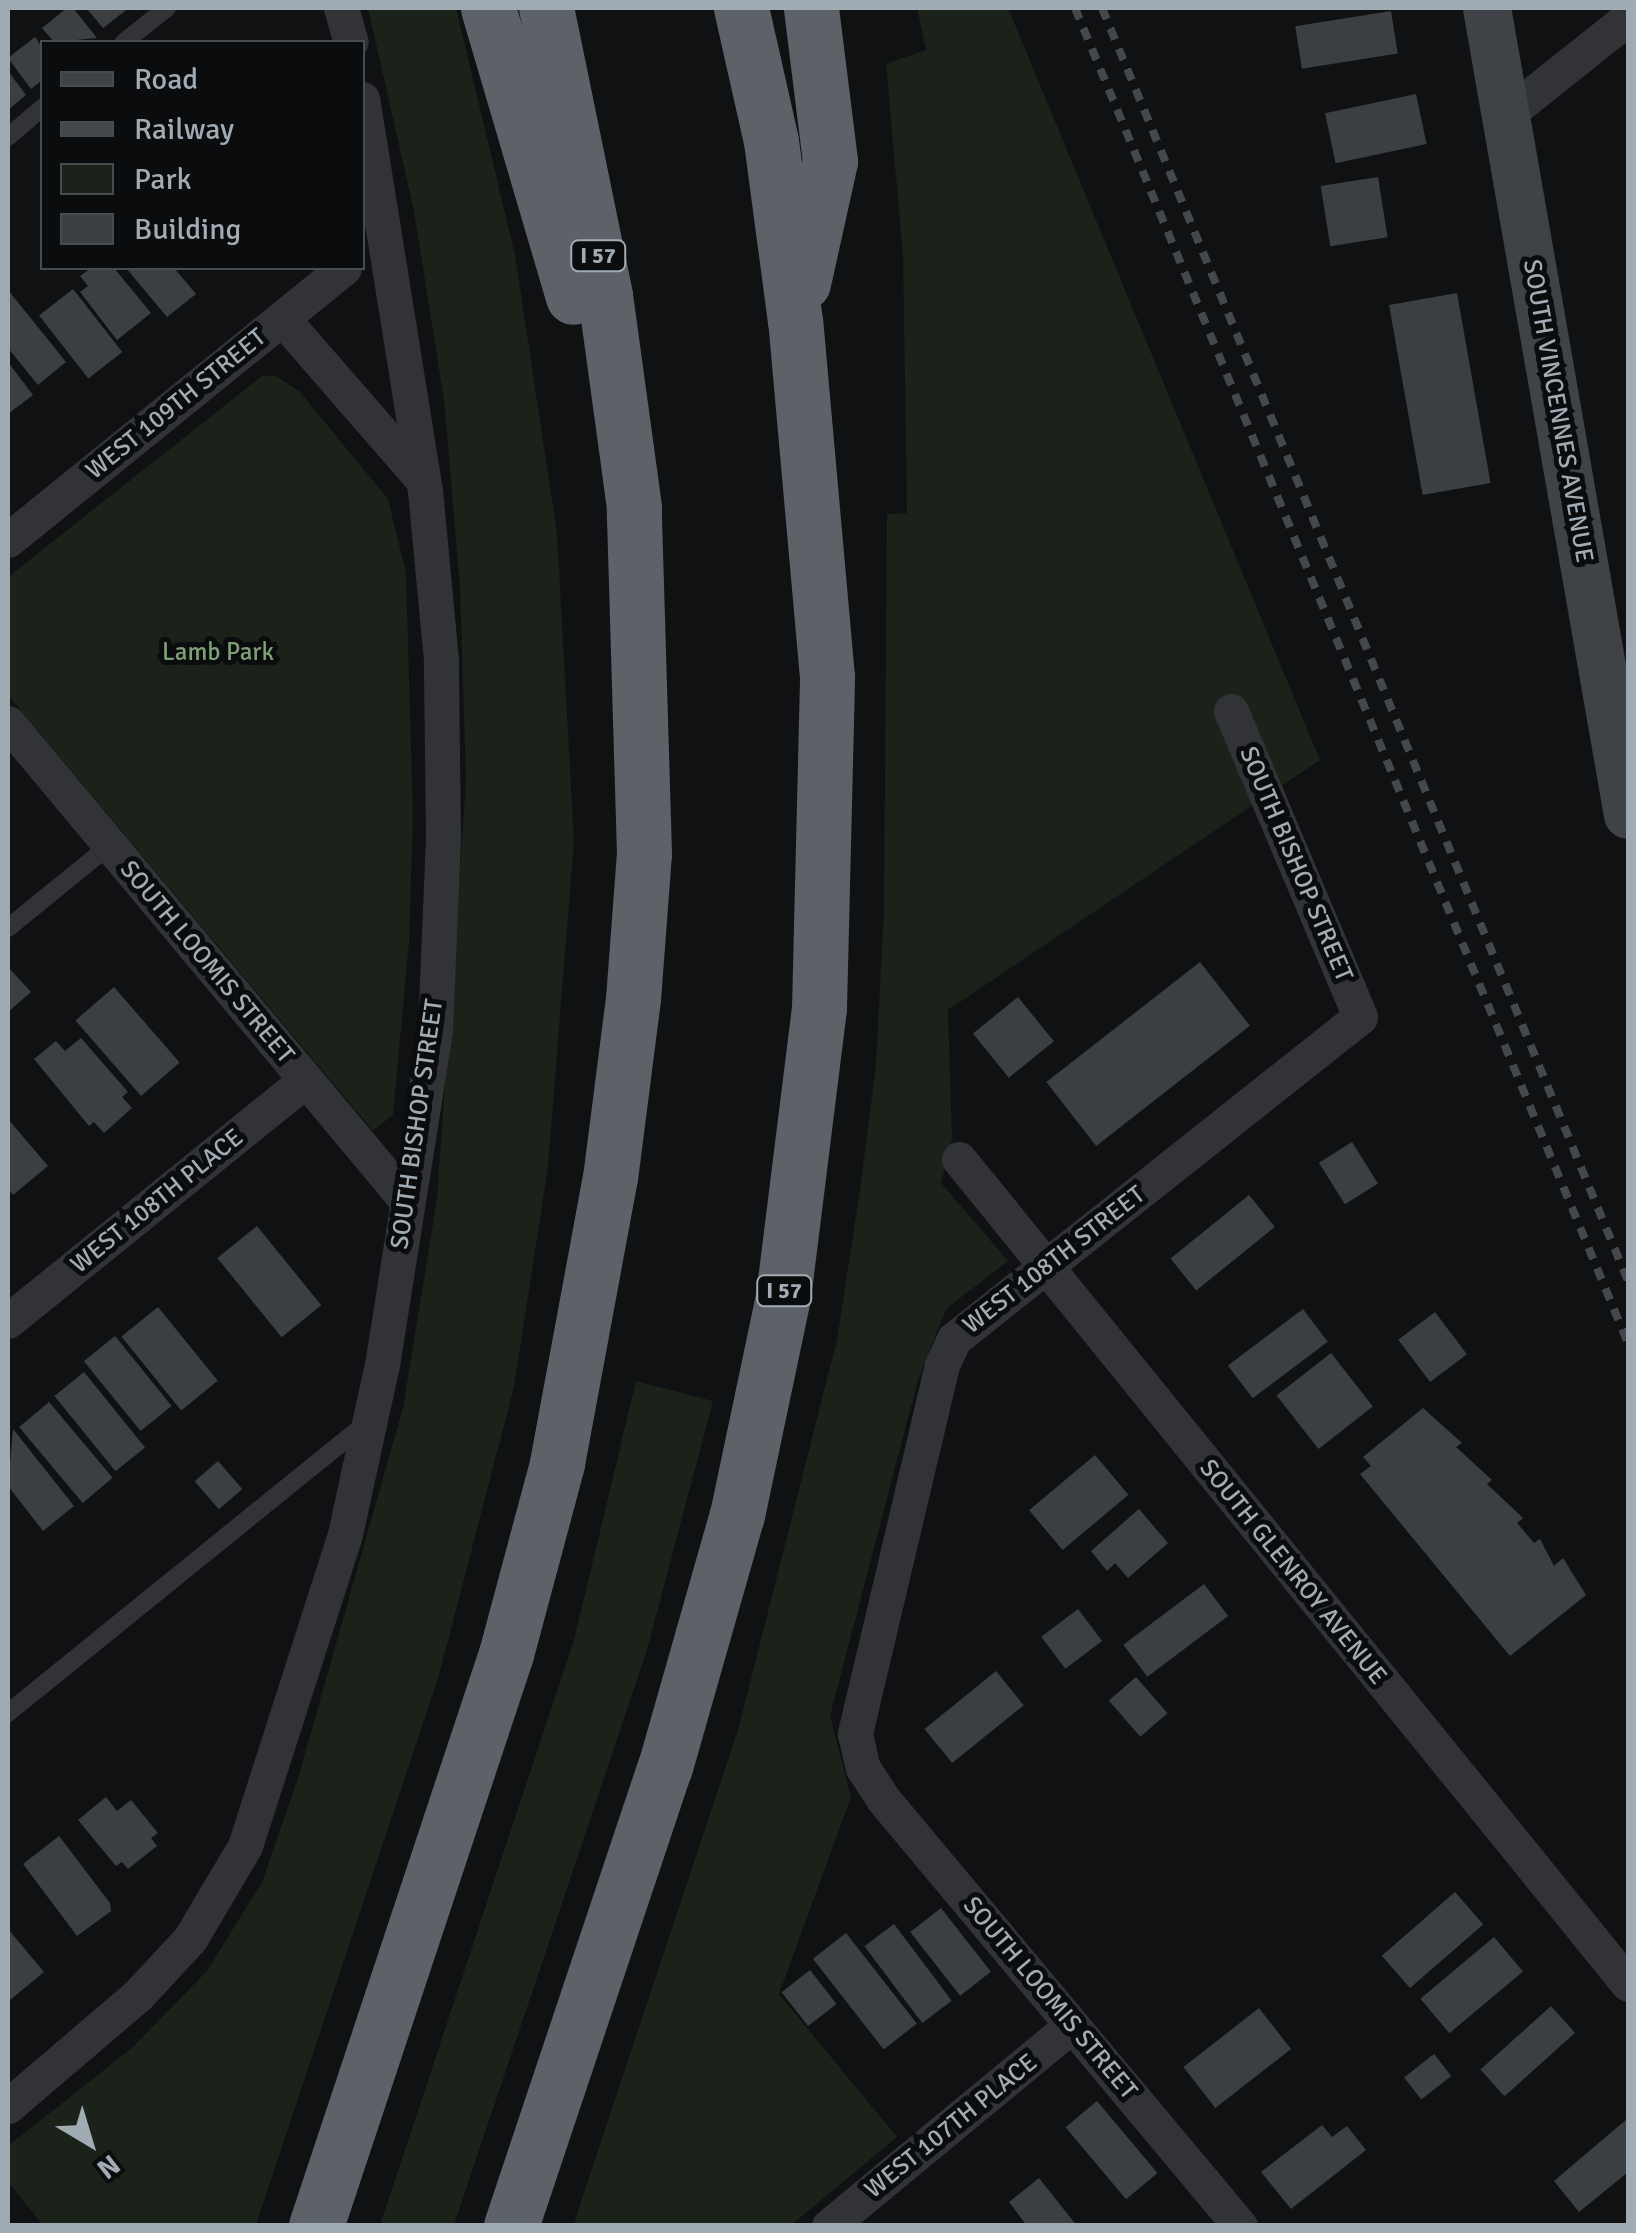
<!DOCTYPE html>
<html>
<head>
<meta charset="utf-8">
<style>
	body { margin:0 }
	#map { position:relative; width:1636px; height:2233px; overflow:hidden; background:#101112; font-family:Signika,sans-serif }
	div>[style] { position:absolute }
	[style*='--x'] { left:calc(var(--x)*1px); top:calc(var(--y)*1px); width:calc(var(--w)*1px); rotate:calc(var(--a)*1deg) }
	.green>* { inset:0; background:#1b221a }
	.building>* { inset:0; background:#3c3f42; transform-origin:0 0 }
	.lane>* { height:18px; margin:-9px; padding:0 9px; transform-origin:9px; border-radius:9px; background:#313337 }
	.street>* { height:35px; margin:-17.5px; padding:0 17.5px; transform-origin:17.5px; border-radius:17.5px; background:#313337 }
	.secondary>* { height:48px; margin:-24px; padding:0 24px; transform-origin:24px; border-radius:24px; background:#3f4347 }
	.highway>* { height:55px; margin:-27.5px; padding:0 27.5px; transform-origin:27.5px; border-radius:27.5px; background:#5d6268 }
	.rail>* { height:8px; margin-top:-4px; transform-origin:0; background:repeating-linear-gradient(90deg,#44484c 0 12px,transparent 0 22px) }
	span { translate:-50% -50%; white-space:nowrap; text-align:center; line-height:1.15; -webkit-text-stroke:10px #0b0c0d; paint-order:stroke }
	.shield-label span { padding:2px 8px; background:#0b0c0d; border:2px solid; border-radius:8px; -webkit-text-stroke-width:0 }
	.shield-label { font-size:22px; color:#a1abb4; font-weight:700 }
	.street-label { font-size:25px; color:#a1abb4 }
	.park-label { font-size:25px; color:#7da076 }
	.frame { position:absolute; inset:0; border:10px solid #a1abb4; pointer-events:none }
	.legend { position:absolute; left:40px; top:40px; width:325px; height:230px; box-sizing:border-box; background:#0b0c0d; border:2px solid #474c50; margin:0; padding:12px 18px; list-style:none; font-size:30px; color:#a1abb4 }
	.legend li { display:flex; align-items:center; gap:20px; height:50px }
	.legend b { width:50px; border:2px solid #474c50 }
	.north { position:absolute; left:40px; top:2093px; width:100px; height:100px; -webkit-text-stroke:8px #0b0c0d; paint-order:stroke; rotate:142deg; font-size:28px; font-weight:700; line-height:40px; text-align:center; color:#a1abb4 }
	.north::after { content:''; display:block; margin:auto; width:35px; height:45px; background:#a1abb4; clip-path:polygon(50% 0,100% 100%,50% 72%,0 100%) }
</style>
</head>
<body>
<div id="map">
	<div class="green">
		<i style="clip-path:polygon(368px 8px,456px 8px,515px 255px,557px 533px,574px 840px,548px 1167px,514px 1387px,439px 1675px,256px 2225px,43px 2225px,8px 2182px,8px 2146px,133px 2047px,207px 1971px,262px 1882px,298px 1778px,403px 1408px,437px 1199px,466px 781px,460px 587px,444px 400px,414px 211px)"></i>
		<i style="clip-path:polygon(917px 8px,1008px 8px,1320px 760px,948px 1010px,952px 1139px,941px 1183px,1008px 1261px,946px 1309px,918px 1380px,830px 1716px,851px 1797px,779px 1994px,897px 2137px,791px 2225px,573px 2226px,738px 1730px,837px 1340px,860px 1190px,876px 1064px,884px 909px,887px 514px,907px 513px,903px 256px,886px 64px,926px 50px)"></i>
		<i style="clip-path:polygon(262px 376px,276px 376px,300px 392px,388px 499px,406px 573px,413px 817px,409px 942px,393px 1115px,373px 1131px,8px 695px,8px 577px)"></i>
		<i style="clip-path:polygon(636px 1381px,713px 1401px,647px 1650px,454px 2225px,380px 2225px,574px 1640px)"></i>
	</div>
	<div class="building">
		<i style="clip-path:polygon(67px 8px,73px 8px,97px 38px,54px 42px,42px 28px)"></i>
		<i style="clip-path:polygon(86px 8px,129px 8px,103px 28px)"></i>
		<i style="left:1391px;top:11px;width:43px;height:97px;rotate:81deg"></i>
		<i style="clip-path:polygon(35px 37px,42px 47px,42px 80px,31px 89px,8px 58px)"></i>
		<i style="clip-path:polygon(8px 71px,26px 95px,8px 110px)"></i>
		<i style="left:1416px;top:94px;width:51px;height:93px;rotate:78deg"></i>
		<i style="left:1378px;top:177px;width:61px;height:58px;rotate:81deg"></i>
		<i style="clip-path:polygon(91px 268px,114px 268px,151px 313px,117px 340px,80px 292px,88px 286px,80px 276px)"></i>
		<i style="clip-path:polygon(126px 268px,174px 268px,196px 294px,167px 317px)"></i>
		<i style="left:73px;top:289px;width:80px;height:43px;rotate:52deg"></i>
		<i style="clip-path:polygon(8px 290px,66px 362px,38px 385px,8px 348px)"></i>
		<i style="left:1457px;top:293px;width:193px;height:69px;rotate:80deg"></i>
		<i style="clip-path:polygon(8px 362px,33px 395px,8px 414px)"></i>
		<i style="left:1200px;top:962px;width:81px;height:195px;rotate:52deg"></i>
		<i style="clip-path:polygon(8px 967px,31px 992px,8px 1012px)"></i>
		<i style="left:114px;top:987px;width:100px;height:51px;rotate:49deg"></i>
		<i style="left:1018px;top:997px;width:57px;height:58px;rotate:51deg"></i>
		<i style="clip-path:polygon(81px 1038px,128px 1092px,122px 1097px,132px 1108px,104px 1133px,94px 1122px,89px 1126px,34px 1059px,56px 1041px,65px 1051px)"></i>
		<i style="clip-path:polygon(8px 1119px,48px 1166px,13px 1195px,8px 1188px)"></i>
		<i style="left:1352px;top:1142px;width:49px;height:39px;rotate:58deg"></i>
		<i style="left:1249px;top:1195px;width:41px;height:101px;rotate:51deg"></i>
		<i style="left:257px;top:1226px;width:102px;height:51px;rotate:51deg"></i>
		<i style="left:158px;top:1307px;width:95px;height:47px;rotate:51deg"></i>
		<i style="left:1303px;top:1309px;width:41px;height:94px;rotate:53deg"></i>
		<i style="left:1435px;top:1312px;width:53px;height:46px;rotate:53deg"></i>
		<i style="left:115px;top:1336px;width:90px;height:40px;rotate:51deg"></i>
		<i style="left:1331px;top:1353px;width:68px;height:69px;rotate:52deg"></i>
		<i style="left:84px;top:1372px;width:97px;height:38px;rotate:51deg"></i>
		<i style="left:49px;top:1402px;width:99px;height:39px;rotate:50deg"></i>
		<i style="clip-path:polygon(1423px 1408px,1462px 1443px,1456px 1447px,1492px 1480px,1487px 1484px,1523px 1518px,1517px 1523px,1534px 1543px,1540px 1539px,1554px 1566px,1563px 1558px,1586px 1595px,1510px 1656px,1360px 1474px,1371px 1466px,1363px 1457px)"></i>
		<i style="clip-path:polygon(13px 1429px,74px 1506px,43px 1531px,8px 1486px)"></i>
		<i style="left:1095px;top:1455px;width:52px;height:86px;rotate:50deg"></i>
		<i style="left:218px;top:1461px;width:37px;height:31px;rotate:49deg"></i>
		<i style="clip-path:polygon(1139px 1509px,1168px 1543px,1128px 1578px,1115px 1563px,1107px 1571px,1091px 1551px)"></i>
		<i style="left:1204px;top:1584px;width:40px;height:101px;rotate:53deg"></i>
		<i style="left:1078px;top:1609px;width:40px;height:46px;rotate:53deg"></i>
		<i style="left:996px;top:1671px;width:44px;height:92px;rotate:51deg"></i>
		<i style="left:1136px;top:1677px;width:48px;height:36px;rotate:49deg"></i>
		<i style="clip-path:polygon(106px 1797px,117px 1811px,131px 1800px,158px 1833px,151px 1838px,157px 1846px,128px 1869px,122px 1862px,116px 1866px,78px 1820px)"></i>
		<i style="clip-path:polygon(59px 1836px,110px 1903px,111px 1911px,77px 1936px,23px 1864px)"></i>
		<i style="left:1455px;top:1892px;width:43px;height:97px;rotate:49deg"></i>
		<i style="left:941px;top:1908px;width:81px;height:39px;rotate:52deg"></i>
		<i style="left:894px;top:1924px;width:96px;height:37px;rotate:53deg"></i>
		<i style="clip-path:polygon(8px 1929px,44px 1972px,10px 2000px,8px 1998px)"></i>
		<i style="left:846px;top:1933px;width:115px;height:42px;rotate:52deg"></i>
		<i style="left:1494px;top:1937px;width:45px;height:96px;rotate:50deg"></i>
		<i style="left:810px;top:1970px;width:43px;height:36px;rotate:52deg"></i>
		<i style="left:1551px;top:2006px;width:36px;height:95px;rotate:48deg"></i>
		<i style="left:1259px;top:2008px;width:52px;height:96px;rotate:52deg"></i>
		<i style="left:1434px;top:2054px;width:28px;height:38px;rotate:52deg"></i>
		<i style="left:1097px;top:2101px;width:94px;height:41px;rotate:50deg"></i>
		<i style="clip-path:polygon(1628px 2118px,1628px 2172px,1579px 2212px,1554px 2181px)"></i>
		<i style="clip-path:polygon(1322px 2125px,1332px 2137px,1347px 2126px,1366px 2150px,1291px 2209px,1261px 2172px)"></i>
		<i style="clip-path:polygon(1039px 2178px,1077px 2226px,1027px 2226px,1009px 2202px)"></i>
	</div>
	<div class="lane">
		<i style="--x:124;--y:42;--w:55;--a:-38.3"></i>
		<i style="--x:8;--y:137;--w:45;--a:-40.5"></i>
		<i style="--x:8;--y:928;--w:132;--a:-39.1"></i>
		<i style="--x:8;--y:1713;--w:461;--a:-39"></i>
	</div>
	<div class="street">
		<i style="--x:341;--y:8;--w:35;--a:74"></i>
		<i style="--x:1506;--y:115;--w:156;--a:-38.5"></i>
		<i style="--x:282;--y:318;--w:215;--a:49"></i>
		<i style="--x:8;--y:540;--w:432;--a:-39"></i>
		<i style="--x:1231;--y:711;--w:332;--a:67.1"></i>
		<i style="--x:1360;--y:1017;--w:518;--a:141.58"></i>
		<i style="--x:954;--y:1339;--w:29;--a:115"></i>
		<i style="--x:942;--y:1365;--w:379;--a:103.3"></i>
		<i style="--x:855;--y:1734;--w:35;--a:77"></i>
		<i style="--x:863;--y:1768;--w:37;--a:57"></i>
		<i style="--x:883;--y:1799;--w:557;--a:50.1"></i>
		<i style="--x:8;--y:723;--w:623;--a:50.15"></i>
		<i style="--x:959;--y:1159;--w:1062;--a:50.96"></i>
		<i style="--x:8;--y:1321;--w:383;--a:-39"></i>
		<i style="--x:8;--y:2106;--w:170;--a:-40.5"></i>
		<i style="--x:137;--y:1996;--w:78;--a:-47.1"></i>
		<i style="--x:190;--y:1939;--w:108;--a:-59.4"></i>
		<i style="--x:245;--y:1846;--w:328;--a:-72.2"></i>
		<i style="--x:345;--y:1534;--w:173;--a:-77.7"></i>
		<i style="--x:382;--y:1365;--w:340;--a:-81"></i>
		<i style="--x:435;--y:1029;--w:193;--a:-87.6"></i>
		<i style="--x:443;--y:836;--w:176;--a:-90.7"></i>
		<i style="--x:441;--y:660;--w:170;--a:-95.4"></i>
		<i style="--x:425;--y:491;--w:397;--a:-99.1"></i>
		<i style="--x:829;--y:2226;--w:315;--a:-39.6"></i>
	</div>
	<div class="secondary">
		<i style="--x:1487;--y:8;--w:819;--a:80.09"></i>
	</div>
	<div class="highway">
		<i style="--x:488;--y:8;--w:301;--a:73.6"></i>
		<i style="--x:803;--y:283;--w:125;--a:-77.5"></i>
		<i style="--x:830;--y:161;--w:154;--a:-97.1"></i>
		<i style="--x:316;--y:2226;--w:603;--a:-71.63"></i>
		<i style="--x:506;--y:1654;--w:198;--a:-75"></i>
		<i style="--x:557;--y:1463;--w:290;--a:-79.5"></i>
		<i style="--x:610;--y:1178;--w:180;--a:-82.7"></i>
		<i style="--x:633;--y:999;--w:145;--a:-85.7"></i>
		<i style="--x:644;--y:854;--w:347;--a:-91.7"></i>
		<i style="--x:634;--y:507;--w:214;--a:-97.8"></i>
		<i style="--x:605;--y:295;--w:293;--a:-101.6"></i>
		<i style="--x:511;--y:2226;--w:484;--a:-71.5"></i>
		<i style="--x:665;--y:1767;--w:262;--a:-74.1"></i>
		<i style="--x:737;--y:1515;--w:223;--a:-78.1"></i>
		<i style="--x:783;--y:1297;--w:291;--a:-82.9"></i>
		<i style="--x:819;--y:1008;--w:331;--a:-88.6"></i>
		<i style="--x:827;--y:677;--w:357;--a:-95.1"></i>
		<i style="--x:795;--y:321;--w:182;--a:-97.6"></i>
		<i style="--x:771;--y:141;--w:136;--a:-102.7"></i>
	</div>
	<div class="rail">
		<i style="--x:1075;--y:8;--w:1445;--a:67.5"></i>
		<i style="--x:1102;--y:8;--w:1377;--a:67.55"></i>
	</div>
	<div class="shield-label">
		<span style="left:598px;top:256px">I 57</span>
		<span style="left:784px;top:1291px">I 57</span>
	</div>
	<div class="street-label">
		<span style="left:176px;top:404px;rotate:-39deg">WEST 109TH STREET</span>
		<span style="left:1558px;top:411px;rotate:80deg">SOUTH VINCENNES AVENUE</span>
		<span style="left:1296px;top:864px;rotate:67deg">SOUTH BISHOP STREET</span>
		<span style="left:207px;top:962px;rotate:50deg">SOUTH LOOMIS STREET</span>
		<span style="left:417px;top:1124px;rotate:-82deg">SOUTH BISHOP STREET</span>
		<span style="left:157px;top:1201px;rotate:-39deg">WEST 108TH PLACE</span>
		<span style="left:1054px;top:1260px;rotate:-38deg">WEST 108TH STREET</span>
		<span style="left:1293px;top:1572px;rotate:51deg">SOUTH GLENROY AVENUE</span>
		<span style="left:1050px;top:1998px;rotate:50deg">SOUTH LOOMIS STREET</span>
		<span style="left:951px;top:2126px;rotate:-39deg">WEST 107TH PLACE</span>
	</div>
	<div class="park-label">
		<span style="left:218px;top:652px">Lamb Park</span>
	</div>
	<div class="frame"></div>
	<ul class="legend">
	<li><b style="height:12px;background:#3f4347"></b>Road</li>
	<li><b style="height:12px;background:#44484c"></b>Railway</li>
	<li><b style="height:28px;background:#1b221a"></b>Park</li>
	<li><b style="height:28px;background:#3c3f42"></b>Building</li>
	</ul>
	<div class="north">N</div>
</div>
</body>
</html>
